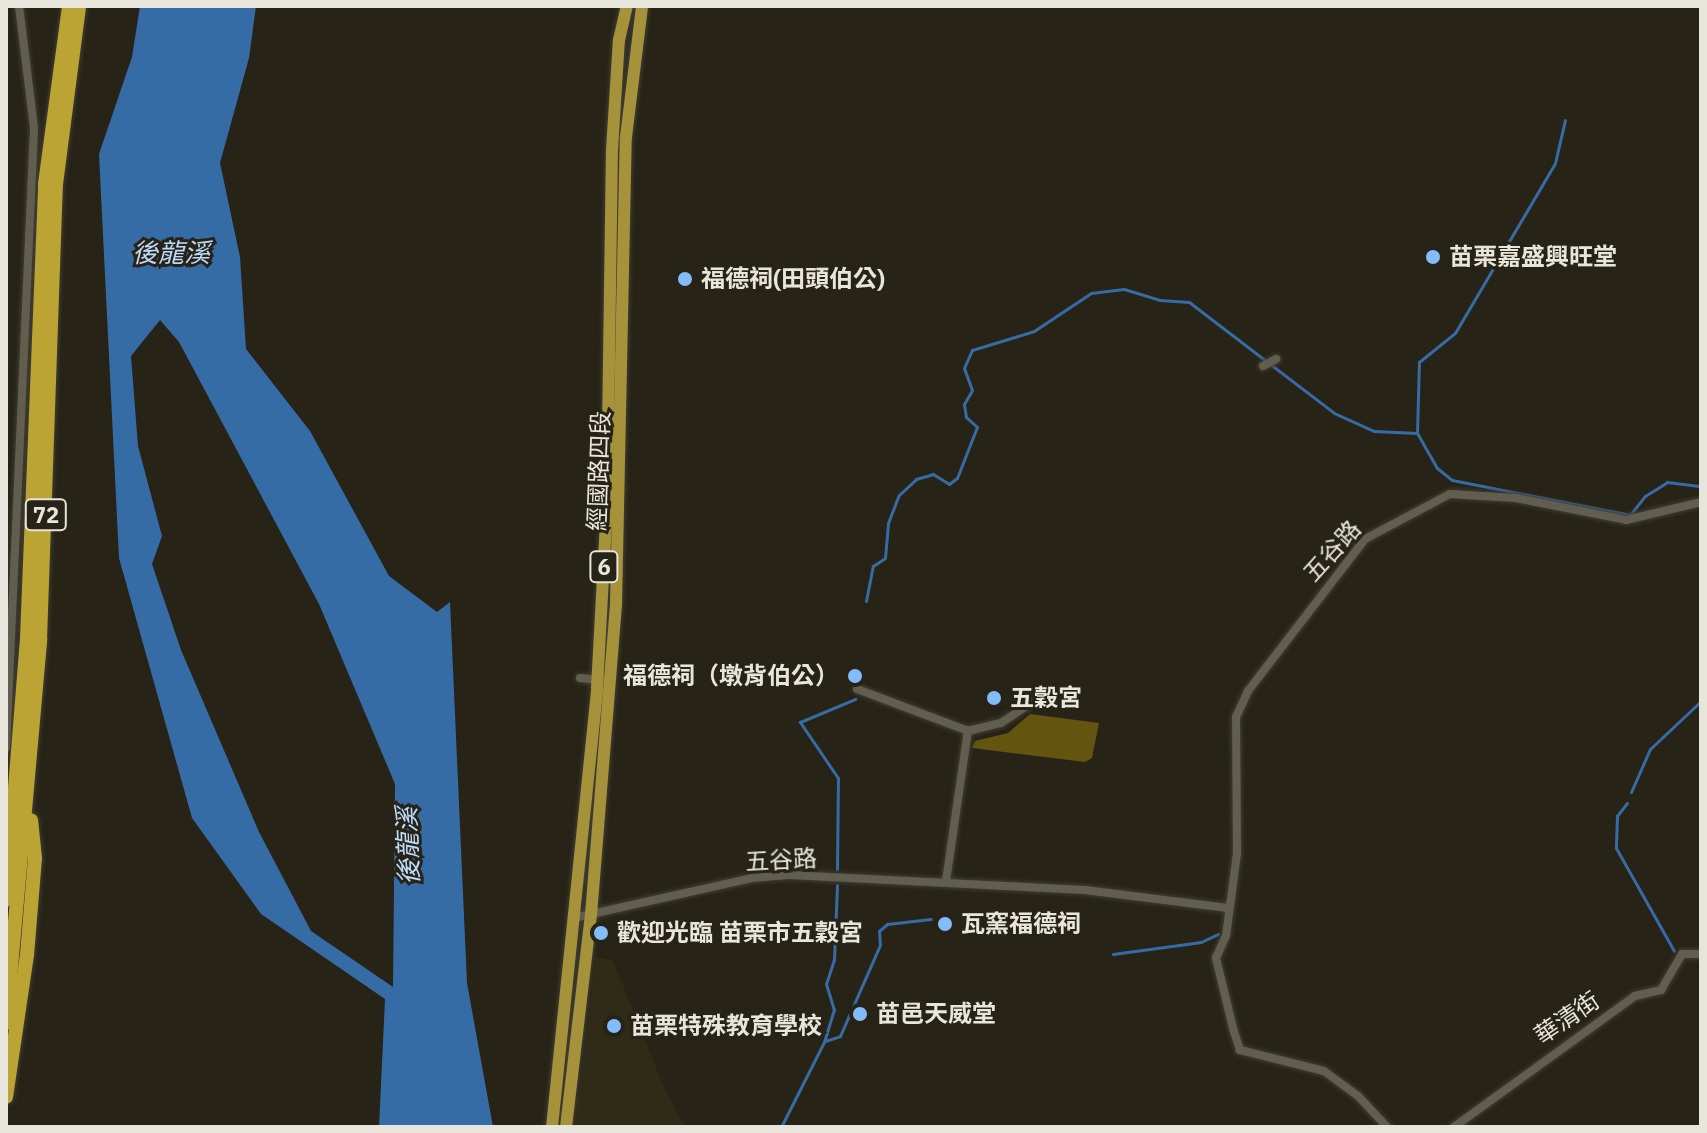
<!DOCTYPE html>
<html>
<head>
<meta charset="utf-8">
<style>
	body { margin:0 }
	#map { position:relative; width:1707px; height:1133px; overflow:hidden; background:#272316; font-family:"IBM Plex Sans","Noto Sans TC",sans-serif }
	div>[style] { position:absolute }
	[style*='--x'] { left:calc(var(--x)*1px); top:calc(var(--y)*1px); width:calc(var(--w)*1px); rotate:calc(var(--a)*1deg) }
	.built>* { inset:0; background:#2f2b17 }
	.forest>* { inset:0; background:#63550f }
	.water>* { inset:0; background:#366ca5 }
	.stream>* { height:3px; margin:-1.5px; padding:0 1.5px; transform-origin:1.5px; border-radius:1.5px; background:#366ca5 }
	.roads { filter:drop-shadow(0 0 2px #3f3d33) drop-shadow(0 0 2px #3f3d33) }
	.minor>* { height:8px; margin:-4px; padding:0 4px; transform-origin:4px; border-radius:4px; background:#625e4f }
	.primary>* { height:12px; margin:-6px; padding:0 6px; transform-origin:6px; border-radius:6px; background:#a5923b }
	.trunk>* { height:14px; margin:-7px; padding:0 7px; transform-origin:7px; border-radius:7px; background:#bba434 }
	.dots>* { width:22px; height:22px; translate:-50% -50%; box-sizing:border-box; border:4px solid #272316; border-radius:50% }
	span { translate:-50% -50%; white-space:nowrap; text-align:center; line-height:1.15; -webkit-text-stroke:6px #272316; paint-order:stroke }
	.shield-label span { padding:2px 6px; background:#272316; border:2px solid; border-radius:6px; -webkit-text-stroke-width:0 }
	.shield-label { font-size:22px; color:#e7e5dc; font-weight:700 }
	.poi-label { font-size:24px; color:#e7e5dc; font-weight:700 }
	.left { translate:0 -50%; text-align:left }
	.right { translate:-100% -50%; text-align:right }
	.street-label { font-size:24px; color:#e7e5dc }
	.water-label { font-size:26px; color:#bddafb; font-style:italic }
	.frame { position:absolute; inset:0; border:8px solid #e7e5dc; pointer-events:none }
</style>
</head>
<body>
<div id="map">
	<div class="built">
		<i style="clip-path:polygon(596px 957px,613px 961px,666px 1092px,686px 1127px,575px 1127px)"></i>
	</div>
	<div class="forest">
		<i style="clip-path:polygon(1030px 714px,1099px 723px,1092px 758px,1085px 762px,972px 748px,975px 741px,1008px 733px)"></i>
	</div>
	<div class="water">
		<i style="clip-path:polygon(evenodd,140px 6px,256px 6px,249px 58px,220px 163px,240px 257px,246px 349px,310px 431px,389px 576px,437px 612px,450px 602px,467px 983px,493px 1127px,379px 1127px,385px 999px,261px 914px,192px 818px,119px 558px,99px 154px,132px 57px,140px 6px,160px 320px,179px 342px,319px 604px,395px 784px,393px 987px,311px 931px,259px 832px,181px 650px,152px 564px,162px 536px,138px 446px,131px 356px,160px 320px)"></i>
	</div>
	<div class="stream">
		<i style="--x:1417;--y:433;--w:71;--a:-88.4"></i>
		<i style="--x:1419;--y:362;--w:46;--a:-38.9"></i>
		<i style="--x:1455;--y:333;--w:197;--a:-59.5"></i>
		<i style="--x:1555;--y:163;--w:44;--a:-76.9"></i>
		<i style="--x:866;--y:601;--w:36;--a:-79"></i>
		<i style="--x:873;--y:566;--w:14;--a:-34"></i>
		<i style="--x:885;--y:558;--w:35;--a:-85"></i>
		<i style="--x:888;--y:523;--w:30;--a:-69"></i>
		<i style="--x:899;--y:495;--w:23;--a:-43"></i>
		<i style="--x:916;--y:479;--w:18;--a:-16"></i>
		<i style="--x:933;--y:474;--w:19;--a:32"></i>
		<i style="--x:949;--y:484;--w:10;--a:-37"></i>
		<i style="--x:957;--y:478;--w:55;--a:-68.6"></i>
		<i style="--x:977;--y:427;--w:15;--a:-138"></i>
		<i style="--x:966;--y:417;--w:13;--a:-99"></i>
		<i style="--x:964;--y:404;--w:16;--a:-60"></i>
		<i style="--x:972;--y:390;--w:23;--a:-110"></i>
		<i style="--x:964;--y:368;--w:20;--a:-66"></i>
		<i style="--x:972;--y:350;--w:65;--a:-17"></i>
		<i style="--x:1034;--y:331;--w:69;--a:-33.7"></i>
		<i style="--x:1091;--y:293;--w:33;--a:-7"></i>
		<i style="--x:1124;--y:289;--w:38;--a:17"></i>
		<i style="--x:1160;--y:300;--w:29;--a:4"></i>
		<i style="--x:1189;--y:302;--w:183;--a:37.4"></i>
		<i style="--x:1334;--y:413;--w:44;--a:24.2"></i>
		<i style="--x:1374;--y:431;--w:43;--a:2.7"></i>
		<i style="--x:1417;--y:433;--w:40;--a:60.3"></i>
		<i style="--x:1437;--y:468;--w:19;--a:39"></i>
		<i style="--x:1452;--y:480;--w:181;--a:11.1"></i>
		<i style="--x:1630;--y:515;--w:24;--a:-52"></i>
		<i style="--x:1645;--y:496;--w:26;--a:-32"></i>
		<i style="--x:1667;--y:482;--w:34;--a:7"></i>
		<i style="--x:1631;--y:792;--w:47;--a:-66.2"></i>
		<i style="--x:1650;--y:749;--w:70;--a:-43.3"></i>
		<i style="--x:1627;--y:803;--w:16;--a:128"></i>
		<i style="--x:1617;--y:816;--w:32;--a:92"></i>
		<i style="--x:1616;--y:848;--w:118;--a:60.6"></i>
		<i style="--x:837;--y:869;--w:91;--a:-89.4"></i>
		<i style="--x:838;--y:778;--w:68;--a:-124.2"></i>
		<i style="--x:800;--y:722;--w:60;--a:-22.7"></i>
		<i style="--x:985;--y:914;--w:24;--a:0"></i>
		<i style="--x:1113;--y:954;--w:89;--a:-7.8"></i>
		<i style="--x:1201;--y:942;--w:19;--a:-25"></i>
		<i style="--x:825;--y:1041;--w:16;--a:-18"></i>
		<i style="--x:840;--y:1036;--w:99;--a:-66.3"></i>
		<i style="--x:880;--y:945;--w:14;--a:-94"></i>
		<i style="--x:879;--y:931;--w:11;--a:-41"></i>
		<i style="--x:887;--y:924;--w:44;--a:-6.5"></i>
		<i style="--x:781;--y:1127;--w:95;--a:-63.2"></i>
		<i style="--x:824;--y:1042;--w:34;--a:-73"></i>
		<i style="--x:834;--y:1010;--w:27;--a:-107"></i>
		<i style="--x:826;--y:984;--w:25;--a:-72"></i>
		<i style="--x:834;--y:960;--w:75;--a:-87.7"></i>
	</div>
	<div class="roads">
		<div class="minor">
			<i style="--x:1263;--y:366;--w:15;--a:-28"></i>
			<i style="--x:580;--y:678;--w:22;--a:5"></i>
			<i style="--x:857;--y:689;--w:119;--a:20.7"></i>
			<i style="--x:968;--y:731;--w:34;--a:-14"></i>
			<i style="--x:1001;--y:723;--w:43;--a:-33.7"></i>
			<i style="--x:6;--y:748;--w:621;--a:-87.41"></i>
			<i style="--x:34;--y:128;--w:123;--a:-97"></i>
			<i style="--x:946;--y:881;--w:152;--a:-81.7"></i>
			<i style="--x:578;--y:917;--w:178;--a:-12.6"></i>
			<i style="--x:752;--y:878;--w:38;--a:-5"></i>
			<i style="--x:790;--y:875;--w:295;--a:2.9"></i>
			<i style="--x:1085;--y:890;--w:144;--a:7.2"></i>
			<i style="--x:1387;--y:1127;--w:42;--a:-133.1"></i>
			<i style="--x:1358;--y:1096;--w:42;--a:-143.7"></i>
			<i style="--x:1324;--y:1071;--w:87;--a:-166"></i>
			<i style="--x:1240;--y:1050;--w:23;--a:-108"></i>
			<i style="--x:1233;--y:1028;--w:72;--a:-103.7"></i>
			<i style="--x:1216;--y:958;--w:24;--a:-66"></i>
			<i style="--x:1226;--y:936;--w:83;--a:-82.4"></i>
			<i style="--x:1237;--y:854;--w:137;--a:-90.4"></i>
			<i style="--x:1236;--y:717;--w:29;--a:-65"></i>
			<i style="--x:1248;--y:691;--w:192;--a:-52.4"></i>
			<i style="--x:1365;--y:539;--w:96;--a:-27.9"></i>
			<i style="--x:1450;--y:494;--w:66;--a:3.5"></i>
			<i style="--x:1516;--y:498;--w:112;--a:11.3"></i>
			<i style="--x:1626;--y:520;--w:77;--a:-13.5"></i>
			<i style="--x:1454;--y:1127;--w:223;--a:-35.9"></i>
			<i style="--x:1635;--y:996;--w:27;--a:-13"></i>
			<i style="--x:1661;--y:990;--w:42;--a:-59.7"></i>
			<i style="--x:1682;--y:954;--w:19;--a:0"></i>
		</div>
		<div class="primary">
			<i style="--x:552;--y:1127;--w:441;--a:-84.1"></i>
			<i style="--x:597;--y:688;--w:183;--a:-86.9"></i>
			<i style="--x:607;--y:505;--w:355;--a:-89.2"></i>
			<i style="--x:612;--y:150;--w:110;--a:-86.4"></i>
			<i style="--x:619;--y:40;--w:35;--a:-77"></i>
			<i style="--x:566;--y:1127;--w:213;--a:-83.3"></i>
			<i style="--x:591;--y:915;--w:312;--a:-85.4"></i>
			<i style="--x:616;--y:604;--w:467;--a:-88.8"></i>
			<i style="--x:626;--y:137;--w:132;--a:-83"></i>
		</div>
		<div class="trunk">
			<i style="--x:6;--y:900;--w:263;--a:-85.4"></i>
			<i style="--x:27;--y:638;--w:454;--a:-87.7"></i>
			<i style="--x:45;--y:184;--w:180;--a:-82.3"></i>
			<i style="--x:6;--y:1023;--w:386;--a:-84.9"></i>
			<i style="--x:40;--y:639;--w:455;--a:-88"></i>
			<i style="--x:56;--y:184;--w:179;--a:-82.6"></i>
			<i style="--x:6;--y:1097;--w:144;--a:-81.6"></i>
			<i style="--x:27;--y:955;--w:97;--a:-85.3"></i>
			<i style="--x:35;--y:858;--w:38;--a:-96"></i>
		</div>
	</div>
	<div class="dots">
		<i style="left:1433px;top:257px;background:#83bcfb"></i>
		<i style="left:685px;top:279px;background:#83bcfb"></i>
		<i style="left:855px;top:676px;background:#83bcfb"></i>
		<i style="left:994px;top:698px;background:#83bcfb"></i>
		<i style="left:945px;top:924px;background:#83bcfb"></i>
		<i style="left:601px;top:933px;background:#83bcfb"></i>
		<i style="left:860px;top:1014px;background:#83bcfb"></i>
		<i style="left:614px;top:1026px;background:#83bcfb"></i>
	</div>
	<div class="shield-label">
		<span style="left:46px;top:515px">72</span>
		<span style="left:604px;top:567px">6</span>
	</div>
	<div class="poi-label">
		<span class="left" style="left:1449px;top:257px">苗栗嘉盛興旺堂</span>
		<span class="left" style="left:701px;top:279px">福德祠(田頭伯公)</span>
		<span class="right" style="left:839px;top:676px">福德祠（墩背伯公）</span>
		<span class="left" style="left:1010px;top:698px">五穀宮</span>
		<span class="left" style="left:961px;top:924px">瓦窯福德祠</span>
		<span class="left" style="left:617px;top:933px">歡迎光臨 苗栗市五穀宮</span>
		<span class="left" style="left:876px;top:1014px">苗邑天威堂</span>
		<span class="left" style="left:630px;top:1026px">苗栗特殊教育學校</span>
	</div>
	<div class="street-label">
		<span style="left:599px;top:471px;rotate:-88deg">經國路四段</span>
		<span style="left:1332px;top:551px;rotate:-48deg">五谷路</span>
		<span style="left:781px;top:860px;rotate:-3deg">五谷路</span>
		<span style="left:1567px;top:1018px;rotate:-34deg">華清街</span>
	</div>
	<div class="water-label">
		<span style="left:171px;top:253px">後龍溪</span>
		<span style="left:408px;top:846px;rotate:-92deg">後龍溪</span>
	</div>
	<div class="frame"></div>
</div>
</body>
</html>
